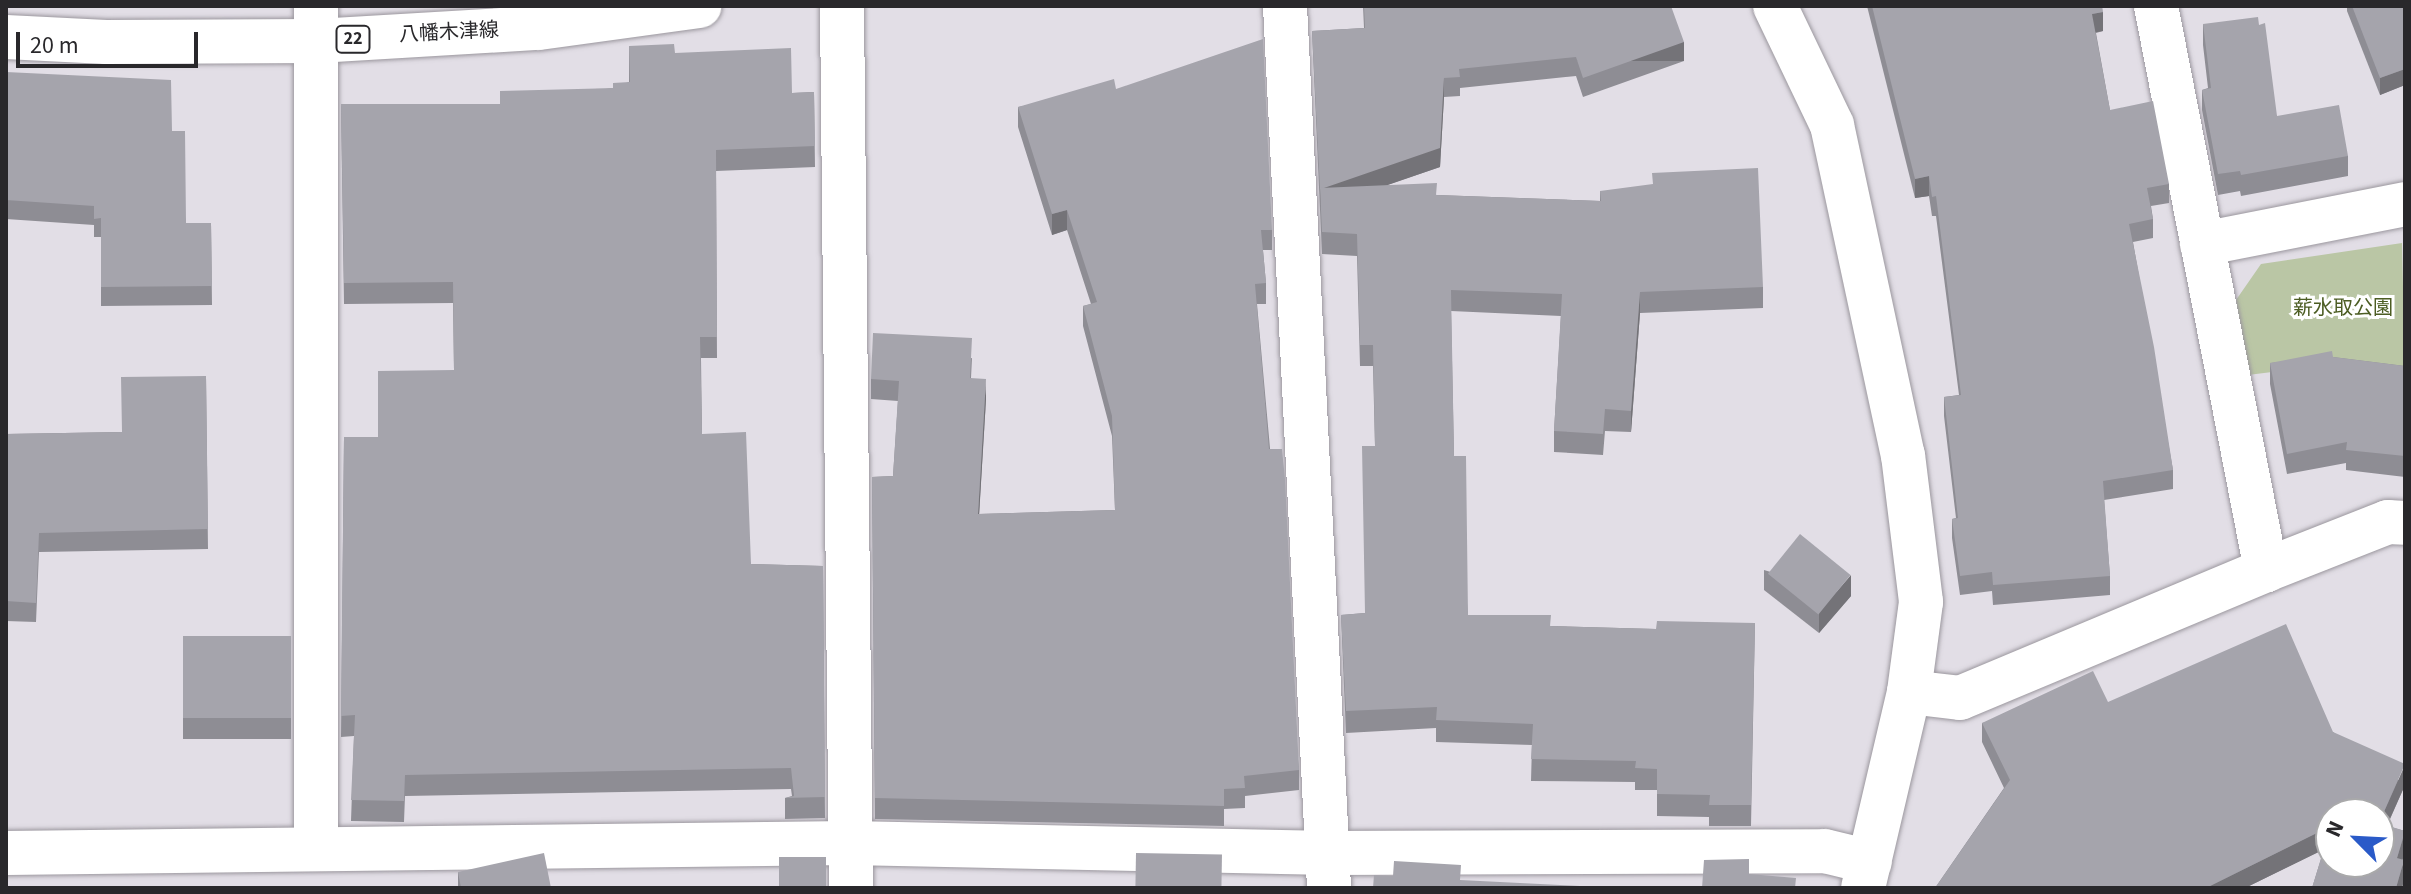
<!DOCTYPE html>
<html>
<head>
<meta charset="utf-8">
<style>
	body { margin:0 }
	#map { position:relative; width:2411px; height:894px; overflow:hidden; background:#e2dee6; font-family:"Source Sans 3","Noto Sans JP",sans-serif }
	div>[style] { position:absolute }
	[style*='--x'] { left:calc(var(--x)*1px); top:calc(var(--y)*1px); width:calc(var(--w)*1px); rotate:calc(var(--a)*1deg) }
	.green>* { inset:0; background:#bac6a5 }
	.roads { filter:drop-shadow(0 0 2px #9b979e) drop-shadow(0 0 2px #9b979e) }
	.minor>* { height:44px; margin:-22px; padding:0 22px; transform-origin:22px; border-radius:22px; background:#fff }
	.major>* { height:44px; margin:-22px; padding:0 22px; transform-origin:22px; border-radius:22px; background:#fff }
	.wall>* { inset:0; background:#8e8d94; transform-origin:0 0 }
	.shaded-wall>* { inset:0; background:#747378; transform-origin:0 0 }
	.building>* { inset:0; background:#a5a4ac; transform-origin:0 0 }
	span { translate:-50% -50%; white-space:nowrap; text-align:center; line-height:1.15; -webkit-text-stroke:6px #fff; paint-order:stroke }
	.shield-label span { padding:2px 6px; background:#fff; border:2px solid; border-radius:6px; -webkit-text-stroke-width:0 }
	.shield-label { font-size:18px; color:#29282b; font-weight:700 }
	.street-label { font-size:20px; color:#29282b }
	.park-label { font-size:20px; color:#4c5d23 }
	.frame { position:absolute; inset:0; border:8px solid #29282b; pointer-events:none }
	.north { position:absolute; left:2315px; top:798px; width:80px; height:80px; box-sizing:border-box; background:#fff; border:2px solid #a9a9aa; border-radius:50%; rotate:294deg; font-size:22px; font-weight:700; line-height:32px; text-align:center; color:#29282b }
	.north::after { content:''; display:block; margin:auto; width:28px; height:36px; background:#2a5ac8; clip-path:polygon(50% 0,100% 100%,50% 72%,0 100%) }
	.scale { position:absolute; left:16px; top:32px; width:182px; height:36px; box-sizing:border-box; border:4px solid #29282b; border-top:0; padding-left:10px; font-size:24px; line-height:28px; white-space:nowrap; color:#29282b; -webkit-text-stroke:6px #fff; paint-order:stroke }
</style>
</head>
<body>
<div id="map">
	<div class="green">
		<i style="clip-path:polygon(2402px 243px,2405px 374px,2362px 361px,2248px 375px,2236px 300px,2261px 264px)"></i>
	</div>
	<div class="roads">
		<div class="minor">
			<i style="--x:316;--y:6;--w:841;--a:90"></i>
			<i style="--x:842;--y:6;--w:882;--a:89.42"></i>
			<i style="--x:1285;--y:6;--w:883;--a:87.14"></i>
			<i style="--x:1775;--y:6;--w:132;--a:64.4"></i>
			<i style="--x:1832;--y:125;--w:338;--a:77.9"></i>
			<i style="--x:1903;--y:455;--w:148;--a:83"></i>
			<i style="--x:1921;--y:602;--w:91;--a:97.6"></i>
			<i style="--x:1909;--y:692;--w:201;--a:103.2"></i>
			<i style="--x:2156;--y:6;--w:575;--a:78.96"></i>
			<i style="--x:2202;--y:244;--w:207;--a:-11.1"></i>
			<i style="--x:1909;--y:692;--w:51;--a:6.7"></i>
			<i style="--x:1960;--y:698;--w:332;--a:-22.7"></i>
			<i style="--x:2266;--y:570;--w:131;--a:-21.5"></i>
			<i style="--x:2388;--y:522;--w:17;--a:3"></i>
			<i style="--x:6;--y:853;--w:844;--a:-0.68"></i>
			<i style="--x:850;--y:843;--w:480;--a:1.2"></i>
			<i style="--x:1330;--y:853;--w:495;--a:-0.2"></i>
			<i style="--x:1825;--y:851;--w:46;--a:13.7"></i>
		</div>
		<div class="major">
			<i style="--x:6;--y:37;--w:100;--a:2.9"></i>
			<i style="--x:106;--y:42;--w:211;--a:-0.3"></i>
			<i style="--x:317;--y:41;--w:222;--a:-3.4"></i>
			<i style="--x:539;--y:28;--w:162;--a:-7.8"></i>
		</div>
	</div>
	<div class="wall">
		<i style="clip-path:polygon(1363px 6px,1684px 61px,1583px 97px,1576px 76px,1460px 88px,1460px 96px,1444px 97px,1440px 167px,1387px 185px,1437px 195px,1600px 201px,1600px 191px,1763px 287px,1763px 308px,1640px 313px,1631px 432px,1605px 431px,1603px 455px,1554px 452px,1554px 431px,1561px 316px,1451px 311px,1454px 456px,1468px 615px,1551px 626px,1656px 629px,1755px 623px,1751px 826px,1709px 826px,1709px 817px,1657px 816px,1657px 790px,1635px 790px,1635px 782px,1531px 781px,1532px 745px,1436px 742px,1436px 728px,1346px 733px,1341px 615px,1365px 613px,1375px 446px,1373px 366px,1360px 366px,1357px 256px,1322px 254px,1312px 31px,1364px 28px)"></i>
		<i style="clip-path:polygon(1867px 6px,2102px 6px,2103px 31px,2096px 33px,2110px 110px,2169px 184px,2169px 203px,2151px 206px,2153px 219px,2153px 238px,2133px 242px,2173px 470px,2173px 489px,2104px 500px,2110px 576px,2110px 595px,1993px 605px,1992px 591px,1960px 595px,1952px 538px,1952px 519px,1956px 518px,1944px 416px,1944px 397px,1959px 395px,1936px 216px,1932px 216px,1929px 196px,1915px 198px)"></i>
		<i style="clip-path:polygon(2347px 6px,2405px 6px,2405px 85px,2380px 95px,2347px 11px)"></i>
		<i style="clip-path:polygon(2203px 24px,2277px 116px,2348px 156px,2348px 176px,2241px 196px,2240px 191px,2218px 195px,2202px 110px,2202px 90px,2208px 88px,2203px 45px)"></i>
		<i style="clip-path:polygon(629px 46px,675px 53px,792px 93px,814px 92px,815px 167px,716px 171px,717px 358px,701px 358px,702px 434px,751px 564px,823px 566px,825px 818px,785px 819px,785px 798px,792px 796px,791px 789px,405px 796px,404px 822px,351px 821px,354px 736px,341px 737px,344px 437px,378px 437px,454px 370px,453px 303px,344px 304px,341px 104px,500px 104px,613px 88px,629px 82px)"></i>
		<i style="clip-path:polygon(6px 72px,172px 131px,186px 223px,211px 223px,212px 305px,101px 306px,101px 237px,94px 237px,94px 225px,6px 219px)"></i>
		<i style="clip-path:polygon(1116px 89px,1272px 230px,1272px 250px,1263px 250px,1266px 283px,1266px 304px,1257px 304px,1299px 770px,1299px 790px,1245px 796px,1245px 808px,1224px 809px,1224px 826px,875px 819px,872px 477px,893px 476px,898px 401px,871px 399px,871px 379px,972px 358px,971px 378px,986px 399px,979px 514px,1115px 510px,1112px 436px,1083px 326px,1083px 306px,1091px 304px,1067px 230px,1052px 235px,1018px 127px,1018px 107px)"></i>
		<i style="clip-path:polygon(2333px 357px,2405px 366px,2405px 477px,2346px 470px,2346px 463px,2287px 474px,2270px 384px,2270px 363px)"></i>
		<i style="clip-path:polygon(206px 376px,208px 549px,39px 552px,36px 622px,6px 621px,6px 434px,122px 432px)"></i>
		<i style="clip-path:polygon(1764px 570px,1851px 596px,1819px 633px,1764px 590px)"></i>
		<i style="left:291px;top:636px;width:103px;height:108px;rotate:90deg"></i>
		<i style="clip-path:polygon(2108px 702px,2333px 732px,2405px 785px,2387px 826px,2405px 831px,2405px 852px,2402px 860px,2404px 880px,2402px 888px,2312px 888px,2324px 849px,2245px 888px,1935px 888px,2004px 788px,1982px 742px,1982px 723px)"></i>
		<i style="clip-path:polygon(458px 872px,551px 888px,458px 888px)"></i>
	</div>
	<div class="shaded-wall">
		<i style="clip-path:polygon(2103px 12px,2103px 31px,2092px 33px,2092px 14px)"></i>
		<i style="left:1684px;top:42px;width:19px;height:107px;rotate:90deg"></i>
		<i style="clip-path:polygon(2405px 69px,2405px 85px,2380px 95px,2380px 78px)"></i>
		<i style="clip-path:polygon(1444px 78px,1444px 97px,1440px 167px,1321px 208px,1320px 189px)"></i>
		<i style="clip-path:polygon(1929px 176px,1929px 196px,1915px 198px,1915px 179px)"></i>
		<i style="clip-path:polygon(1067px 210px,1067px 230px,1052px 235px,1052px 214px)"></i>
		<i style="clip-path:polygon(1640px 292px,1640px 313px,1631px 432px,1631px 411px)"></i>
		<i style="clip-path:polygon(986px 379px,986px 399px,978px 534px,978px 514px)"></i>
		<i style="clip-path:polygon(1851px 575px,1851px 596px,1819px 633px,1819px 612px)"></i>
		<i style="clip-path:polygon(2405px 765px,2405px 785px,2379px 843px,2379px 823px)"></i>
		<i style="clip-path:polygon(2331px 826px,2331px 846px,2245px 888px,2206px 888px)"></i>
		<i style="clip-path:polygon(2405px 832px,2405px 852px,2397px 878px,2397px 858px)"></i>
		<i style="clip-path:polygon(2404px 860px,2404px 880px,2402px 888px,2396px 888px)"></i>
	</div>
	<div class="building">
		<i style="clip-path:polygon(1364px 6px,1671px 6px,1684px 42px,1583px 78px,1576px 57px,1459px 69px,1460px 77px,1444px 78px,1440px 148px,1324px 188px,1320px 188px,1320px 189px,1312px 31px,1365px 28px)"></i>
		<i style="clip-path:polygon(1872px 6px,2102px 6px,2103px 12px,2092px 14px,2110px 110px,2153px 101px,2169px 184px,2147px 188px,2153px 219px,2129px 224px,2154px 347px,2173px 470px,2103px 481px,2110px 576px,1993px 585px,1992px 572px,1960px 576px,1952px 519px,1958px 518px,1944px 397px,1961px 395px,1936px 196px,1932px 197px,1929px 176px,1915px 179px)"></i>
		<i style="clip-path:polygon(2352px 6px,2405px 6px,2405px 69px,2380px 78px)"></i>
		<i style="clip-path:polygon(2258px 17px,2259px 25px,2265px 23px,2277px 116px,2339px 105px,2348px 156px,2241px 175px,2240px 171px,2218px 174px,2202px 90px,2211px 88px,2203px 24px)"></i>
		<i style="clip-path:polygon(1263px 39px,1272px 230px,1261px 230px,1266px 283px,1255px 284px,1269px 449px,1282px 449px,1285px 479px,1299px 770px,1244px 776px,1245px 788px,1224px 789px,1224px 806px,875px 798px,872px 477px,893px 476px,899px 381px,871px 379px,873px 333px,972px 338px,970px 378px,986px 379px,978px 514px,1115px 510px,1112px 416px,1083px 306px,1097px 302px,1067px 210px,1052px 214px,1018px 107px,1114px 79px,1116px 89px)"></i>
		<i style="clip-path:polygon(674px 44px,675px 53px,791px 48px,792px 93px,814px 92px,815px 146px,716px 150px,717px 337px,700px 337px,702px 434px,746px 432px,751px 564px,823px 566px,825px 797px,785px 798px,794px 796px,791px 768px,405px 775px,404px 801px,351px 800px,355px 715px,341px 716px,344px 437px,378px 437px,378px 371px,454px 370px,453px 282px,344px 283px,341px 104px,500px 104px,500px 91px,613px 88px,613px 83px,630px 82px,629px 46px)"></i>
		<i style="clip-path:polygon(6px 72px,171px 80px,172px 131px,185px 131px,186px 223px,211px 223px,212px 286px,101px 287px,101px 218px,94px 219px,94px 206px,6px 200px)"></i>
		<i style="clip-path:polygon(1758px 168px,1763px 287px,1640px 292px,1631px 411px,1605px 409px,1603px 434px,1554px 431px,1562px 294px,1451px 290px,1454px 456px,1466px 456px,1468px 615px,1551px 615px,1550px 626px,1656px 629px,1657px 621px,1755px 623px,1751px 805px,1709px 805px,1710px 795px,1657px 794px,1657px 769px,1635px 768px,1636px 761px,1531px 759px,1533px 724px,1436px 720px,1437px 707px,1346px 711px,1341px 615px,1365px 613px,1362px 446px,1375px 446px,1373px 345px,1360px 345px,1357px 234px,1322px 232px,1320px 188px,1437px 183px,1436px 195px,1601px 201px,1600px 191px,1653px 184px,1652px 173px)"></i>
		<i style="clip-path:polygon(2332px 351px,2333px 357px,2405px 366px,2405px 456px,2346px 450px,2347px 442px,2287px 454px,2270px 363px)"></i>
		<i style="clip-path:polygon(206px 376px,208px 529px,39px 533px,36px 603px,6px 601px,6px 434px,122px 432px,121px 377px)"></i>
		<i style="left:1800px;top:534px;width:65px;height:51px;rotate:39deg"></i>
		<i style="clip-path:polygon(evenodd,2286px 624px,2333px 732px,2405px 764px,2379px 823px,2405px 831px,2397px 858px,2404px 860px,2396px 888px,2312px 888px,2331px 826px,2206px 888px,1935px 888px,2010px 780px,1982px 723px,2093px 671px,2108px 702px,2286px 624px,2331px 814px,2379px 814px,2379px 862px,2331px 862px,2331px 814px)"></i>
		<i style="left:291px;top:636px;width:82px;height:108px;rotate:90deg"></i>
		<i style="clip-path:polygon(544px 853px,551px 888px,461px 888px,458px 872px)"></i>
		<i style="left:1136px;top:853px;width:86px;height:35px;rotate:1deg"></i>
		<i style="left:779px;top:857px;width:47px;height:31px"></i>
		<i style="clip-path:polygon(1749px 859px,1749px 874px,1796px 878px,1795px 888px,1702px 888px,1704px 860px)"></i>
		<i style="clip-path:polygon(1394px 861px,1461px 865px,1460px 880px,1600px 887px,1600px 888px,1373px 888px,1374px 875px,1393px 876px)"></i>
	</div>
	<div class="shield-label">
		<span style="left:353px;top:39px">22</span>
	</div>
	<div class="street-label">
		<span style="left:449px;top:33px;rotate:-3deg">八幡木津線</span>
	</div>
	<div class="park-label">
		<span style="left:2343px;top:308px">薪水取公園</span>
	</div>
	<div class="frame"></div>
	<div class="north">N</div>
	<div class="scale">20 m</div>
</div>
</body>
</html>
